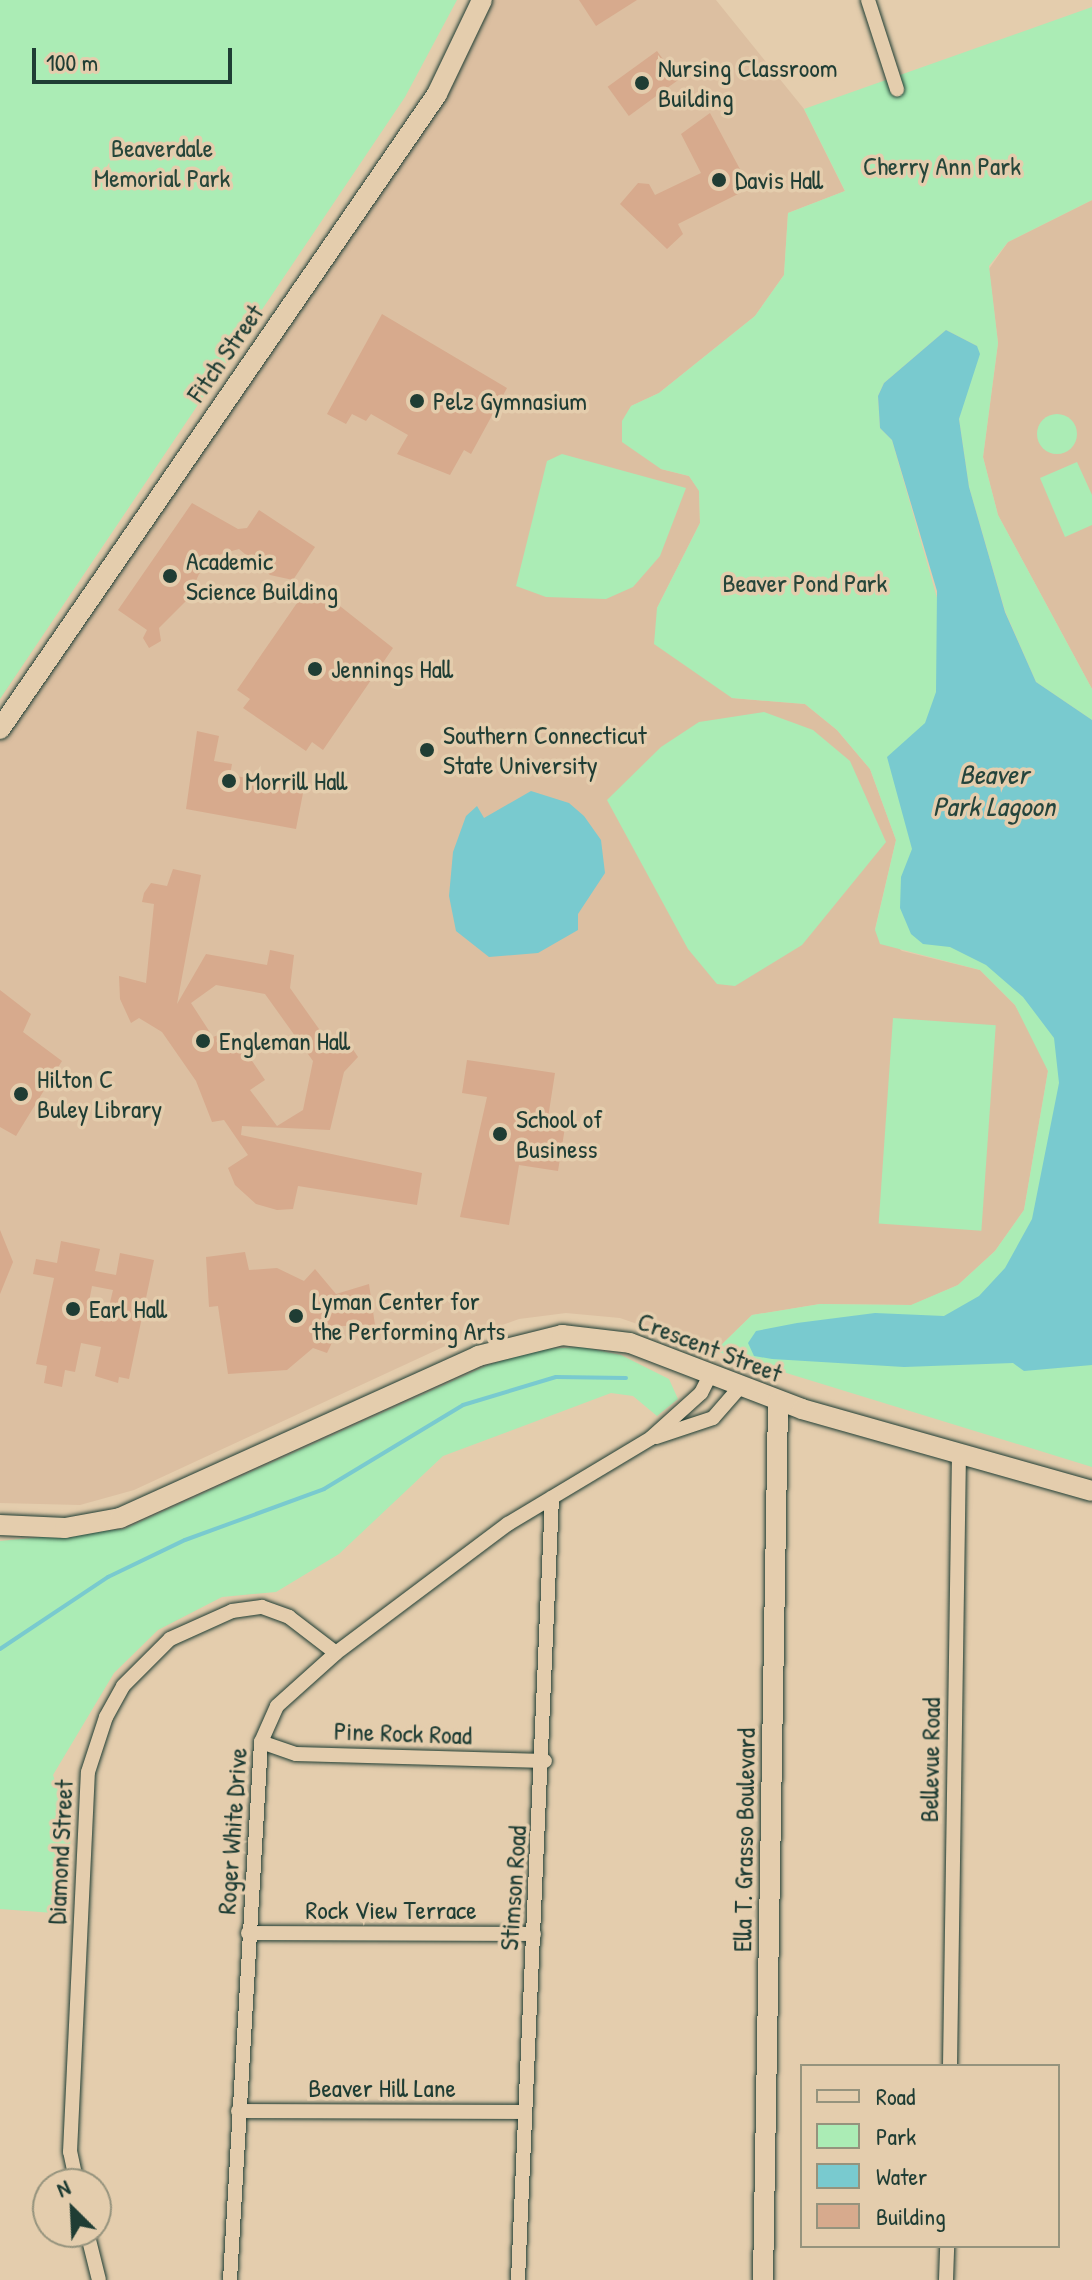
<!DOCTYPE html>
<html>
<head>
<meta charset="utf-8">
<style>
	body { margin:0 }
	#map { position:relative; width:1092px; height:2280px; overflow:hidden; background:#e4cdad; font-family:"Patrick Hand",sans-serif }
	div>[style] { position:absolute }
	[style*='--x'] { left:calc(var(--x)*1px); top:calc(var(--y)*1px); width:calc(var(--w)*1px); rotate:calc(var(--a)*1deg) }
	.built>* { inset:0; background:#dcbfa1 }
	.green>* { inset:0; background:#abecb5; transform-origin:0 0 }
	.round { border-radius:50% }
	.water>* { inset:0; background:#79cacf }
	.stream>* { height:4px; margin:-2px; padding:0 2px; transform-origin:2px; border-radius:2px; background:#79cacf }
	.building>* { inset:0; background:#d7aa8d; transform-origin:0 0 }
	.roads { filter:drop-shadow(0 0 2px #1f3d34) drop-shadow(0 0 2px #1f3d34) }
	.minor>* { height:14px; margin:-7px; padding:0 7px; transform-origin:7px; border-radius:7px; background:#e4cdad }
	.secondary>* { height:20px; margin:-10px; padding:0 10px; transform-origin:10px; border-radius:10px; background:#e4cdad }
	.dots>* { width:22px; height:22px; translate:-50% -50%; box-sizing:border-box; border:4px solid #e4cdad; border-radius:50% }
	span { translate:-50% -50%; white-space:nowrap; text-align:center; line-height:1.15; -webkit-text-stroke:7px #e4cdad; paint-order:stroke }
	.poi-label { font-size:26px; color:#1f3d34 }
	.left { translate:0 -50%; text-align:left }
	.park-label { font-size:26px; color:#26463a }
	.street-label { font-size:26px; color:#1f3d34 }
	.water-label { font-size:28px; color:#24443c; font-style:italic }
	.legend { position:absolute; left:800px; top:2064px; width:260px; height:184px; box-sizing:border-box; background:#e4cdad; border:2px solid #95937d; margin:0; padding:10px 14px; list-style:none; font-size:24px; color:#1f3d34 }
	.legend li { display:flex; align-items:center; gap:16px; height:40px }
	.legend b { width:40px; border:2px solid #95937d }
	.north { position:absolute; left:32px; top:2168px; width:80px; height:80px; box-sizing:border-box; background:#e4cdad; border:2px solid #95937d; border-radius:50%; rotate:336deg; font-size:22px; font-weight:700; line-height:32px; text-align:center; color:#1f3d34 }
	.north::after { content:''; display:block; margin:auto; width:28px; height:36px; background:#1f3d34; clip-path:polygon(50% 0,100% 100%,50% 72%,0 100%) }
	.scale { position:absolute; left:32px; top:48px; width:200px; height:36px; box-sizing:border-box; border:4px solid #1f3d34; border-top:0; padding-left:10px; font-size:24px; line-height:28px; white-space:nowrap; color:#1f3d34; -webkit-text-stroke:6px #e4cdad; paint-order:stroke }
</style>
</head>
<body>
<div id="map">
	<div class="built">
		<i style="clip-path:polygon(482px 0,716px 0,804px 109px,845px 191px,788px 213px,784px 275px,755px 316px,659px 393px,631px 406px,661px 469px,689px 476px,699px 490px,700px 523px,657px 608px,732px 698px,805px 704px,837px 730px,870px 769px,896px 840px,875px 929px,902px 951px,980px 970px,1015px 1005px,1037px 1040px,1048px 1071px,1024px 1210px,995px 1251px,958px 1285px,912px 1305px,820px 1304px,752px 1315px,715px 1351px,620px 1318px,566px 1313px,519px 1319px,454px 1342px,134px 1490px,80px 1505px,0 1503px,0 729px,437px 94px)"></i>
		<i style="clip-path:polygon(1092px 200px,1092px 689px,998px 515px,983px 457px,998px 343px,989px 269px,1008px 242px)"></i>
	</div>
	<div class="green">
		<i style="clip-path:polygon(0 0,457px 0,405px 97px,0 699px)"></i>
		<i style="clip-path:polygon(1092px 7px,1092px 200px,1008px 242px,989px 266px,998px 343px,983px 457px,998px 515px,1092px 689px,1092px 720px,1036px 682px,1005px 611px,969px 487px,959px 419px,977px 346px,946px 330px,884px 383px,878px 396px,880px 428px,892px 440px,937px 598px,1092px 833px,1092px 1467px,715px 1351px,752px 1315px,820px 1304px,911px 1305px,958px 1285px,995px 1251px,1024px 1210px,1048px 1071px,1015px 1005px,980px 970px,880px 944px,875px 930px,896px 840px,870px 769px,837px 730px,805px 704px,732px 698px,654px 644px,657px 608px,700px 523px,699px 491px,689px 476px,661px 469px,622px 442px,622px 421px,631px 406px,659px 393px,755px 316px,784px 275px,788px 213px,845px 191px,804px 109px)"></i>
		<i class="round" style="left:1037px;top:414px;width:40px;height:40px"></i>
		<i style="clip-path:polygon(562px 454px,686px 488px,660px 556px,633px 587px,606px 599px,546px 597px,516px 586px,547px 461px)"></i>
		<i style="clip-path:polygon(1077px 462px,1092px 495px,1092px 525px,1065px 537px,1040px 478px)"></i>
		<i style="clip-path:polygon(764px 712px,813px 730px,850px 761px,886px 842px,802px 945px,735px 986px,717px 984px,688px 949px,607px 800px,661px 747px,699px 722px)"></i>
		<i style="left:893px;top:1018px;width:103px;height:206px;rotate:4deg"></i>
		<i style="clip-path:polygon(582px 1347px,621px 1355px,669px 1379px,678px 1399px,657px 1416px,633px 1396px,611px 1393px,443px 1456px,339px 1554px,276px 1592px,222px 1597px,158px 1630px,114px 1673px,53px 1775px,71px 1828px,67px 1914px,0 1909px,0 1541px,124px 1529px,488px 1365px,540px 1349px)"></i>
	</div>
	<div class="water">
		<i style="clip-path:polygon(946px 330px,977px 346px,980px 354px,959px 419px,969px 487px,1005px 612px,1036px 682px,1092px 720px,1092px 1365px,1024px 1371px,1013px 1363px,904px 1367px,772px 1359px,754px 1356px,748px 1343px,756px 1331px,797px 1323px,875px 1313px,944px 1316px,979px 1296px,1005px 1268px,1032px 1219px,1059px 1083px,1054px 1038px,1023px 997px,986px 965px,950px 947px,923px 944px,911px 934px,900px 908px,901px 877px,912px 849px,887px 757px,925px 723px,936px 692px,937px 591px,892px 440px,880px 428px,878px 396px,884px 383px)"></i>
		<i style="clip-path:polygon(531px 791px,569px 803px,584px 816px,601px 840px,605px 873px,578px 914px,578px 930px,538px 953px,489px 957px,456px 931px,449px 896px,453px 852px,466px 816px,477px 806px,484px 818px)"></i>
	</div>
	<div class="stream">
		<i style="--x:0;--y:1649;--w:130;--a:-33.7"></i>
		<i style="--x:108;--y:1577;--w:85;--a:-25.7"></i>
		<i style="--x:185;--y:1540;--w:148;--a:-20.1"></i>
		<i style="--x:324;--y:1489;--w:162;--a:-31.1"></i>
		<i style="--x:463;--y:1405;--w:97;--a:-16.8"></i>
		<i style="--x:556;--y:1377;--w:70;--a:0.8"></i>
	</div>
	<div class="building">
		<i style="clip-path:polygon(579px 0,637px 0,596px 26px)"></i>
		<i style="left:657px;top:51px;width:36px;height:61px;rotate:54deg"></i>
		<i style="clip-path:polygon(710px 113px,750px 188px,678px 224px,683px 234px,667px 249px,620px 204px,638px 183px,649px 184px,655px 195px,701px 173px,681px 134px)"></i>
		<i style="clip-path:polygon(382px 314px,507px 388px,471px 454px,464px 450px,450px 475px,397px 454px,408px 435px,371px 414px,366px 421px,352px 414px,346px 424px,327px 414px)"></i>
		<i style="clip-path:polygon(192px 503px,238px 529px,247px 528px,259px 510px,315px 547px,293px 580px,270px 575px,239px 549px,221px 554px,199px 574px,188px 599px,159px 628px,161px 641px,149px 648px,143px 638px,147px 630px,118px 610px)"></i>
		<i style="clip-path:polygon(306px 590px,327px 605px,331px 599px,393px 648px,323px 750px,312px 742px,306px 751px,243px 708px,250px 699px,237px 690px)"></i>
		<i style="clip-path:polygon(197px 731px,219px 736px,214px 761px,232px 764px,230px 775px,304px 788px,296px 829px,186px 809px)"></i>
		<i style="clip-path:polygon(evenodd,173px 869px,201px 875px,177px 1004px,206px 954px,267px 965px,270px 950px,294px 955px,290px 988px,336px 1053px,350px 1045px,358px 1057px,344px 1072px,330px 1130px,242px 1126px,241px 1135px,422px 1173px,417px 1205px,298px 1186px,293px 1209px,277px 1210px,256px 1204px,235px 1185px,228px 1168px,248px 1155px,224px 1120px,212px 1122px,196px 1081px,162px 1032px,139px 1018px,131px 1023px,120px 999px,119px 976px,146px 983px,154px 904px,142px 902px,144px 893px,151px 883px,167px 886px,173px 869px,216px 985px,265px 994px,313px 1061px,303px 1110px,277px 1126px,250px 1090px,265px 1080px,231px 1030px,213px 1037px,191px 1003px,216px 985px)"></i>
		<i style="clip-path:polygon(0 990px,31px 1014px,23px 1032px,62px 1061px,16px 1136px,0 1127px)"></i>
		<i style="clip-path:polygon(467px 1060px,555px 1073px,548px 1118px,566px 1121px,558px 1171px,519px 1165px,509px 1225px,460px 1217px,487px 1097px,462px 1093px)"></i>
		<i style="clip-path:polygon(0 1230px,13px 1262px,0 1294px)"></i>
		<i style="clip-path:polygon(evenodd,61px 1241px,100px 1249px,95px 1271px,116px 1275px,120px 1253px,154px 1260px,129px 1379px,119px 1377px,118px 1383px,95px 1376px,101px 1347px,81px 1343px,75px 1372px,65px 1370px,62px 1387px,44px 1383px,47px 1366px,36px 1364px,54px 1278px,33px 1274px,36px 1259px,57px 1263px,61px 1241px,92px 1286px,113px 1290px,108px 1311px,88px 1307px,92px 1286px)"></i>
		<i style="clip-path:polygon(245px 1252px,249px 1270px,277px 1268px,304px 1281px,315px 1269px,336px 1294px,369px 1284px,375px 1325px,340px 1326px,327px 1353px,313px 1348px,287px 1370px,228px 1374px,218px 1306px,209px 1307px,206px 1257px)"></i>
	</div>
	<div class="roads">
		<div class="minor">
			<i style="--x:868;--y:0;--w:94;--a:72"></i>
			<i style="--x:656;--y:1437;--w:60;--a:-18.4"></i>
			<i style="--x:713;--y:1418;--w:41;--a:-48.9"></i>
			<i style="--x:261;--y:1742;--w:37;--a:19"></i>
			<i style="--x:296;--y:1754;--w:249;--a:1.6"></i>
			<i style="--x:248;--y:1933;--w:286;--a:0.2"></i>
			<i style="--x:950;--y:2066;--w:612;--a:-89.16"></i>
			<i style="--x:238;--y:2111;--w:287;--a:0.2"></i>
			<i style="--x:77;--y:2184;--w:33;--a:-102"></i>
			<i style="--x:70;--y:2152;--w:380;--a:-87.3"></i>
			<i style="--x:88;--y:1772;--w:58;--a:-71.9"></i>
			<i style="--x:106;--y:1717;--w:35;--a:-61"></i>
			<i style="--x:123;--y:1686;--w:66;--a:-45"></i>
			<i style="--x:170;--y:1639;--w:68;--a:-24.3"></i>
			<i style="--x:232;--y:1611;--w:30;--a:-8"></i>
			<i style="--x:262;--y:1607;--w:29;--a:20"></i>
			<i style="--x:289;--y:1617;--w:59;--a:37.5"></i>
			<i style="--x:87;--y:2232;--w:49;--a:76"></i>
			<i style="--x:230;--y:2280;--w:539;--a:-86.7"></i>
			<i style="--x:261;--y:1742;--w:39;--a:-66"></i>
			<i style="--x:277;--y:1706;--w:79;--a:-41.9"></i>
			<i style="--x:336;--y:1653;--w:215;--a:-36.9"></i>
			<i style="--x:508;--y:1524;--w:167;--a:-31"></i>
			<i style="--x:651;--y:1438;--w:67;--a:-42"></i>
			<i style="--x:701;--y:1393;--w:20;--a:-63"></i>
			<i style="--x:518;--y:2280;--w:783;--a:-87.51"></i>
			<i style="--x:946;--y:2280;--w:34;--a:-88"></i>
		</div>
		<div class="secondary">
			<i style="--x:0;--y:729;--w:771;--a:-55.46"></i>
			<i style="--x:437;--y:94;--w:104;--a:-64.4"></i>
			<i style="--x:0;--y:1525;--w:65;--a:2.6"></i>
			<i style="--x:65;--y:1528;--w:56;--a:-10.3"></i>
			<i style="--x:120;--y:1518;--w:393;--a:-24.3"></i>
			<i style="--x:478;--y:1356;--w:87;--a:-14"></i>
			<i style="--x:562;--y:1335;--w:68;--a:6.7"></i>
			<i style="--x:630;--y:1343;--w:184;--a:21"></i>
			<i style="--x:802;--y:1409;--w:301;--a:15.8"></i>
			<i style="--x:763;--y:2280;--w:879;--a:-89.02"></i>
		</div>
	</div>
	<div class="dots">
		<i style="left:642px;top:83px;background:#1f3d34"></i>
		<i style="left:719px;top:180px;background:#1f3d34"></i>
		<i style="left:417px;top:401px;background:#1f3d34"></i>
		<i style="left:170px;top:576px;background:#1f3d34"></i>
		<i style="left:315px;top:669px;background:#1f3d34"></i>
		<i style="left:427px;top:750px;background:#1f3d34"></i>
		<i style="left:229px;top:781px;background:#1f3d34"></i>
		<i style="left:203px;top:1041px;background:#1f3d34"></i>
		<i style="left:21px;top:1094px;background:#1f3d34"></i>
		<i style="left:500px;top:1134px;background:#1f3d34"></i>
		<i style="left:73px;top:1309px;background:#1f3d34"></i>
		<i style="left:296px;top:1316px;background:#1f3d34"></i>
	</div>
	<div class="poi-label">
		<span class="left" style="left:658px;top:83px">Nursing Classroom<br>Building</span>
		<span class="left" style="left:735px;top:180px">Davis Hall</span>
		<span class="left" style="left:433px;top:401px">Pelz Gymnasium</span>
		<span class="left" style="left:186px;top:576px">Academic<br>Science Building</span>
		<span class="left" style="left:331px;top:669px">Jennings Hall</span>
		<span class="left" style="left:443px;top:750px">Southern Connecticut<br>State University</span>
		<span class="left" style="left:245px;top:781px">Morrill Hall</span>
		<span class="left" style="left:219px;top:1041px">Engleman Hall</span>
		<span class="left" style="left:37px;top:1094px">Hilton C<br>Buley Library</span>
		<span class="left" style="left:516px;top:1134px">School of<br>Business</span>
		<span class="left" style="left:312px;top:1316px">Lyman Center for<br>the Performing Arts</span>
		<span class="left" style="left:89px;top:1309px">Earl Hall</span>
	</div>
	<div class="park-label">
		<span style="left:162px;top:163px">Beaverdale<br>Memorial Park</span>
		<span style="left:942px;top:166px">Cherry Ann Park</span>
		<span style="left:805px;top:583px">Beaver Pond Park</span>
	</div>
	<div class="street-label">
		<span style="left:225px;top:353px;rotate:-55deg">Fitch Street</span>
		<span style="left:710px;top:1347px;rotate:21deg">Crescent Street</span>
		<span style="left:403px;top:1733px;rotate:2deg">Pine Rock Road</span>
		<span style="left:930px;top:1760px;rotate:-89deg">Bellevue Road</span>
		<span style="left:232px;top:1831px;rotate:-86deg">Roger White Drive</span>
		<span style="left:744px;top:1840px;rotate:-89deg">Ella T. Grasso Boulevard</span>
		<span style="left:60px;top:1852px;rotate:-87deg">Diamond Street</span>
		<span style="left:513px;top:1888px;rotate:-86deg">Stimson Road</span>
		<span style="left:391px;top:1910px">Rock View Terrace</span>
		<span style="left:382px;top:2088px">Beaver Hill Lane</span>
	</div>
	<div class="water-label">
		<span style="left:994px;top:790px">Beaver<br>Park Lagoon</span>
	</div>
	<ul class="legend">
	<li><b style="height:10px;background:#e4cdad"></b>Road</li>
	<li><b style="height:22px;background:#abecb5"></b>Park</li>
	<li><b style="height:22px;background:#79cacf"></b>Water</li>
	<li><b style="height:22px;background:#d7aa8d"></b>Building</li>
	</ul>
	<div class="north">N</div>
	<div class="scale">100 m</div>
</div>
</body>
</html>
